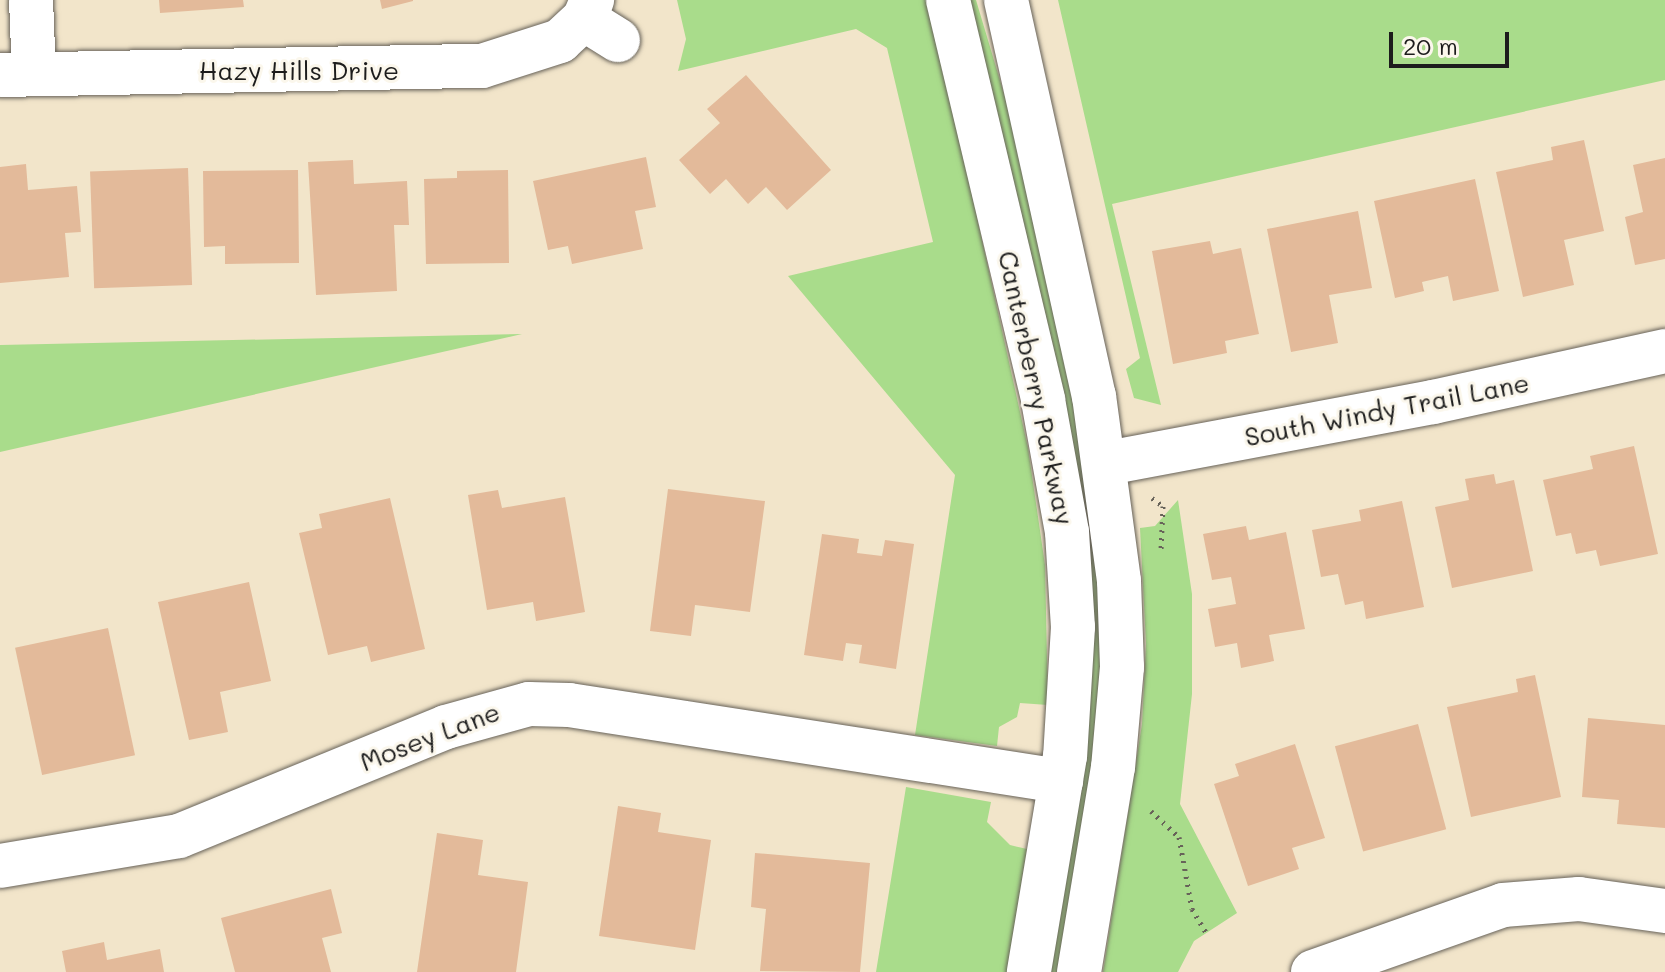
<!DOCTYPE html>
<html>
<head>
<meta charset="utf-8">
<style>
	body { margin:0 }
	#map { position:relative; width:1665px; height:972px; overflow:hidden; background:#f2e5ca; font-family:Mali,sans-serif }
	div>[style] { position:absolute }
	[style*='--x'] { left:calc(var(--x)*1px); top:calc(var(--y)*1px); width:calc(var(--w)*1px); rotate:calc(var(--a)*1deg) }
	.green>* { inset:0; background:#a9dc8b }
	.building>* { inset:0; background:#e3ba9a; transform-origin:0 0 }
	.path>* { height:5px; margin-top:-2.5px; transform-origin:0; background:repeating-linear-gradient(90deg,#676259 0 2px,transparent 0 8px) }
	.roads { filter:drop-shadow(0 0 2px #676259) drop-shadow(0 0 2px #676259) }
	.street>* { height:44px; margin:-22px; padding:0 22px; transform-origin:22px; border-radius:22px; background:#fff }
	.secondary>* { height:44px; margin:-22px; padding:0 22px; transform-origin:22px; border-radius:22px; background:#fff }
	span { translate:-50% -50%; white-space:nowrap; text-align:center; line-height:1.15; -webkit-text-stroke:6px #fbf7ec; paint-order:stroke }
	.street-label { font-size:26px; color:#1c1c1c }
	.scale { position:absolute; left:1389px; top:32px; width:120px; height:36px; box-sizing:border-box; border:4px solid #1c1c1c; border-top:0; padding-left:10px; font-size:24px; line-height:28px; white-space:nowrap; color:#1c1c1c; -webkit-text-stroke:6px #fbf7ec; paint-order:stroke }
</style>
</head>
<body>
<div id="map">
	<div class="green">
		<i style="clip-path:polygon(677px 0,929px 0,1028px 448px,1045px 565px,1048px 705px,1020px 703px,1017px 717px,999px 727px,997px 746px,915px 735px,955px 475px,788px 276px,933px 242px,887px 48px,856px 29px,678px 71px,686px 39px)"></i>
		<i style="clip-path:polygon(961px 0,976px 0,1013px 124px,1074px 383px,1110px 610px,1068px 972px,1043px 972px,1088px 677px)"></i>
		<i style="clip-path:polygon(1058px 0,1665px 0,1665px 80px,1112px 204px,1161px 405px,1134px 398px,1126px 369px,1140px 358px)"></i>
		<i style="clip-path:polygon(522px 334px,0 452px,0 345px)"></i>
		<i style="clip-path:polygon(1178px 500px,1192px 594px,1192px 694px,1180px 804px,1237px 913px,1194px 941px,1178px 972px,1103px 972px,1142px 724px,1146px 644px,1140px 528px,1155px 526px)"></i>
		<i style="clip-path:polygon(906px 787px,991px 802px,987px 822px,1010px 845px,1027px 849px,1007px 972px,876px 972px)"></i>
	</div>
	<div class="building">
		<i style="clip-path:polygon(159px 0,243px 0,244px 7px,160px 13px)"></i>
		<i style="clip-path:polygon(380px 0,413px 0,413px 1px,382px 9px)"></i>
		<i style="clip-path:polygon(746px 75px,831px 170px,787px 210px,766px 187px,748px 204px,726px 179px,710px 194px,679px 160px,720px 123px,707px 109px)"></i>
		<i style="clip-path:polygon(1584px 140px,1604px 231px,1564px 240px,1574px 285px,1523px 297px,1496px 172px,1553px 160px,1551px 147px)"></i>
		<i style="clip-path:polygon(646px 157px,656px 207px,635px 211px,643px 249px,572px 264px,568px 246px,548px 250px,533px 181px)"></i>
		<i style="clip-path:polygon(1665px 158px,1665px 259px,1635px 265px,1625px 217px,1643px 212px,1633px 165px)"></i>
		<i style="clip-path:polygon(353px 160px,354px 184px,407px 181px,409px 225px,394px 225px,397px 291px,316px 295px,308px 162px)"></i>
		<i style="clip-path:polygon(26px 164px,28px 190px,77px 186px,81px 232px,65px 233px,69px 277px,0 283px,0 167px)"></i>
		<i style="left:188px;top:168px;width:117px;height:98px;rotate:88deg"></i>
		<i style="clip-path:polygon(298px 170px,299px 263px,225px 264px,225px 246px,204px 247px,203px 171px)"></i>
		<i style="clip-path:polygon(508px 170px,509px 263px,426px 264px,424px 179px,457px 178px,457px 171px)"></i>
		<i style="clip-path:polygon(1475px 179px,1499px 291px,1453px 301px,1448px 276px,1422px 282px,1424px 291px,1395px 298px,1374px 201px)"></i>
		<i style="clip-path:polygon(1358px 211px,1372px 288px,1329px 295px,1338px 343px,1291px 352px,1267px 229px)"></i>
		<i style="clip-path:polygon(1210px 241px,1213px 254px,1241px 248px,1259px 334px,1225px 341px,1227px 353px,1173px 364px,1152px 251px)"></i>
		<i style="clip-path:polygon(1634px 446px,1658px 554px,1600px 566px,1596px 550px,1576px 554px,1571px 533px,1556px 536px,1543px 480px,1593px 469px,1590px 456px)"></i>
		<i style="clip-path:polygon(1494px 474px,1496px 484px,1514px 480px,1533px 571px,1452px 588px,1435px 507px,1469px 500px,1465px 479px)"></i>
		<i style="clip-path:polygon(668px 489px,765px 501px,750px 612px,695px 605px,691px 636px,650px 631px)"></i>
		<i style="clip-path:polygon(498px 490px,502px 508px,565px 497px,585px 612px,536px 621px,533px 602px,487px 610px,468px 495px)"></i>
		<i style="clip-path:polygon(390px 498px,425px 649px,371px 662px,367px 646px,328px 655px,299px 533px,322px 528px,319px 514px)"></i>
		<i style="clip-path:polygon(1402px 501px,1424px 607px,1366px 619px,1363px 601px,1345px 605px,1338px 574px,1321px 577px,1312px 530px,1361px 521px,1359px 510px)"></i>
		<i style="clip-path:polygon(1246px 526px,1249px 540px,1286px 532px,1305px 629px,1269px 635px,1274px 661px,1241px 668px,1237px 643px,1215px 647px,1208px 609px,1236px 604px,1231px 577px,1212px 580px,1203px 534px)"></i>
		<i style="clip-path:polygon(822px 534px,859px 539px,857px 553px,882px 556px,885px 540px,914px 544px,896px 669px,859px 663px,862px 645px,846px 643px,843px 661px,804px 655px)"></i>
		<i style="clip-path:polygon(249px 582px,271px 681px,220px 692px,228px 732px,189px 740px,158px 602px)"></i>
		<i style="left:108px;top:628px;width:130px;height:95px;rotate:78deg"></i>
		<i style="clip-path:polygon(1535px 675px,1561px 797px,1471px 817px,1447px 707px,1518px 692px,1516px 679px)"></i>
		<i style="clip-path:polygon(1588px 718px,1665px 725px,1665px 828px,1617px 824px,1619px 800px,1582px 797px)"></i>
		<i style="left:1418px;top:724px;width:109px;height:86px;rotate:75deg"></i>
		<i style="clip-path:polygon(1295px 744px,1325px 838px,1292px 848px,1299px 869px,1248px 886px,1214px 784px,1239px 776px,1235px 764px)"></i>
		<i style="clip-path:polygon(618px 806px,661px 813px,658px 832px,711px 840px,695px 950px,599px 936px)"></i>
		<i style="clip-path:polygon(437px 833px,483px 840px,478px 875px,528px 882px,516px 972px,417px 972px)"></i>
		<i style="clip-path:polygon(755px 853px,870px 863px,860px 972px,760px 971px,766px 909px,751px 907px)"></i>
		<i style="clip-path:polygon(331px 889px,342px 933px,322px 938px,331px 972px,235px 972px,221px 918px)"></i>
		<i style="clip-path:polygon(104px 942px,107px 960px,160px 949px,164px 972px,66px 972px,62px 951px)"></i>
	</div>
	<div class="path">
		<i style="--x:1152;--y:498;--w:14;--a:36"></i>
		<i style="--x:1163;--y:506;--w:44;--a:92.6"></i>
		<i style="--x:1151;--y:811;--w:38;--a:43"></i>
		<i style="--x:1179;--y:837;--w:73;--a:79.8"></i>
		<i style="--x:1192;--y:909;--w:29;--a:59"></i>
	</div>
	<div class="roads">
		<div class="street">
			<i style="--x:31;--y:0;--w:74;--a:87.7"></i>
			<i style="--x:584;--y:19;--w:40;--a:32"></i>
			<i style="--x:0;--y:75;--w:482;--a:-1.1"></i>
			<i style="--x:482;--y:66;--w:82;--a:-17.8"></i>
			<i style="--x:560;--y:41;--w:33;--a:-43"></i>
			<i style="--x:584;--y:19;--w:21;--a:-67"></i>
			<i style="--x:1107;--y:463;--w:332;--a:-10.6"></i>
			<i style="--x:1433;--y:402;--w:238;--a:-12.4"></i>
			<i style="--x:0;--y:866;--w:181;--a:-9.5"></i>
			<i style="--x:179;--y:836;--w:288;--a:-22.2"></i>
			<i style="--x:446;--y:727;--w:86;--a:-15.5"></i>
			<i style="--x:529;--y:704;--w:40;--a:1.4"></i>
			<i style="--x:569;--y:705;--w:498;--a:8.8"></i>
			<i style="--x:1313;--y:972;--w:201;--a:-19.4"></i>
			<i style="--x:1503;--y:905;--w:76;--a:-4.5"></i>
			<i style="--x:1579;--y:899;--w:87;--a:7.9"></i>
		</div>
		<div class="secondary">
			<i style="--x:948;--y:0;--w:411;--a:76.6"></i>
			<i style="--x:1043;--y:400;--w:134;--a:79.7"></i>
			<i style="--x:1067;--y:532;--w:95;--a:86.4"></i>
			<i style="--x:1073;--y:627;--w:129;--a:93.5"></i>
			<i style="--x:1065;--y:756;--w:219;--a:99.5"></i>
			<i style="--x:1006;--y:0;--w:406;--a:77.5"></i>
			<i style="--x:1094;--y:396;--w:187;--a:82.3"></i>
			<i style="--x:1119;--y:581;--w:86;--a:88"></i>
			<i style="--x:1122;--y:667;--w:100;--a:95.1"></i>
			<i style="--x:1113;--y:767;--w:208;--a:99.4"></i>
		</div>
	</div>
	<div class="street-label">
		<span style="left:299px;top:71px">Hazy Hills Drive</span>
		<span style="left:1036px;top:388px;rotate:78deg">Canterberry Parkway</span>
		<span style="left:1387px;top:410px;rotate:-11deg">South Windy Trail Lane</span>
		<span style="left:430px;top:737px;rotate:-21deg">Mosey Lane</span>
	</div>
	<div class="scale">20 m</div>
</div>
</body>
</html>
